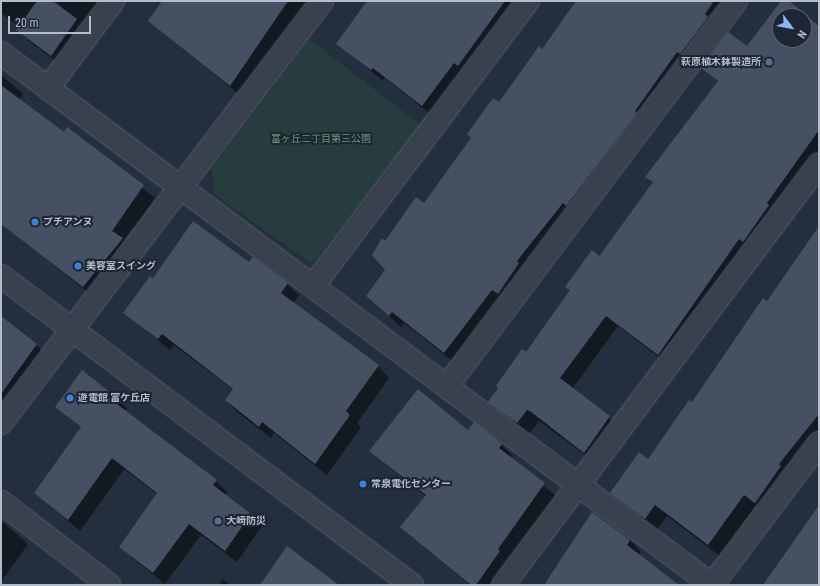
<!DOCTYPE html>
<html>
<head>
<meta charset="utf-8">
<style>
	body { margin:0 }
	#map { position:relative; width:820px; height:586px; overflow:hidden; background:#242f3e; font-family:"Roboto Condensed","Noto Sans JP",sans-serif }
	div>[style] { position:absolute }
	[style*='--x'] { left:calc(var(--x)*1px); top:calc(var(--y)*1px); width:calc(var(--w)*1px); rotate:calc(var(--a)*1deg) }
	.green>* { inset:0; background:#263c3f }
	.shadow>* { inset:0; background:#0007 }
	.building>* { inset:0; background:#455162 }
	.roads { filter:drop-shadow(0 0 1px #565f6c) drop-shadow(0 0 1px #565f6c) }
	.minor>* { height:22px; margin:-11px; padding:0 11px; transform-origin:11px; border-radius:11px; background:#38414e }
	.dots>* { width:11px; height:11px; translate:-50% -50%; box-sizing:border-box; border:2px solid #1d2633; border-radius:50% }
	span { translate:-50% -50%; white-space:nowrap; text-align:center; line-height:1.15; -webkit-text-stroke:4px #1d2633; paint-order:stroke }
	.poi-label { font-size:10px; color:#b4bcc9; font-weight:700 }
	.right { translate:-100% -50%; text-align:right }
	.left { translate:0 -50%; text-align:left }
	.park-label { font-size:10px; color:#6b9a76 }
	.frame { position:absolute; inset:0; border:2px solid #b4bcc9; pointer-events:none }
	.north { position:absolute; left:772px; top:8px; width:40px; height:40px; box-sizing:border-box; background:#1d2633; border:1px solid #59626f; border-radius:50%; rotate:122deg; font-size:11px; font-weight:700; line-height:16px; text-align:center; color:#b4bcc9 }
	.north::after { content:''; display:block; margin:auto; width:14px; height:18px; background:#8ab4f8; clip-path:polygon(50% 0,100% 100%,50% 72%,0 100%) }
	.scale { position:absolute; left:8px; top:16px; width:83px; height:18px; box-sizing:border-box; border:2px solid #b4bcc9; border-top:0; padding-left:5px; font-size:12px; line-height:14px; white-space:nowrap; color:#b4bcc9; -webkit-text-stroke:3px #1d2633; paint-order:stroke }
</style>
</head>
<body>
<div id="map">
	<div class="green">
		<i style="clip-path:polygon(309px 39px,421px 125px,312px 264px,215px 195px,211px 169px)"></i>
	</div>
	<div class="shadow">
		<i style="clip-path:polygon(1px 1px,107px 1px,63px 67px,29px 41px,18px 30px,19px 27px,1px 13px)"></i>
		<i style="clip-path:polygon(164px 1px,308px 1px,242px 97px,149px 21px)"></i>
		<i style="clip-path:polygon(368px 1px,528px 1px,434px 117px,385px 78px,383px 81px,338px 44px)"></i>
		<i style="clip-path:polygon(578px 1px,734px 1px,456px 364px,404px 323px,401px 327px,367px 296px,387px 270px,386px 242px,425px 204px)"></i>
		<i style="clip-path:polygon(evenodd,782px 1px,788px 1px,819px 25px,819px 159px,670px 366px,618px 326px,573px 388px,621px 428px,596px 463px,539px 421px,529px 434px,489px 402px,653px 183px,647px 177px,718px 82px,703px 68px,747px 48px,782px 1px,780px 16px,804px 16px,804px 40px,780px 40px,780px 16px)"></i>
		<i style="clip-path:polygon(1px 75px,23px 94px,19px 100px,64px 134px,68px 129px,155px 198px,124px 241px,134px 250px,95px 298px,1px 222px)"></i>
		<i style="clip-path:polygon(819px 234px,819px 440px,767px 514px,756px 505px,720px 556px,667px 516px,657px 530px,611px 493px,648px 460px)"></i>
		<i style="clip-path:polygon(249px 264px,287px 284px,299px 295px,293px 303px,378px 366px,389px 378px,357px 423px,361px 427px,327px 475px,274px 433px,271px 438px,237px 412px,226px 400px,233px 390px,174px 345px,170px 350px,125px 313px,153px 280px)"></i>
		<i style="clip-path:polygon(1px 321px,36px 345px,48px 356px,1px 429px)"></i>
		<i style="clip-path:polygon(116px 397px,127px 409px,125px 412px,216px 481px,227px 492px,225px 496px,262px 526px,237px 562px,201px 535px,165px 584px,132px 558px,121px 547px,157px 494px,124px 469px,80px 531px,35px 493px,81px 428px,57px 407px)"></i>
		<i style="clip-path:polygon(469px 431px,501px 444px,513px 456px,511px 458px,556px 496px,509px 561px,496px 585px,470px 585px,402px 527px,426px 497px,370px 451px)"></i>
		<i style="clip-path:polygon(592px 513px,630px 540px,641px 552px,638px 556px,675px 585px,545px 585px)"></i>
		<i style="clip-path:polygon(1px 521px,28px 544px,1px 582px)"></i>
		<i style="clip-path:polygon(223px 579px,230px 585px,219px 585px)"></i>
	</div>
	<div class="building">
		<i style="clip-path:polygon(37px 1px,53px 1px,77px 19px,51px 56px,16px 30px)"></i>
		<i style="clip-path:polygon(162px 1px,288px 1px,230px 86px,148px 21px)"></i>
		<i style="clip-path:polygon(367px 1px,505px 1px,458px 66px,454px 63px,422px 106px,373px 68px,371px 70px,336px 44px)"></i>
		<i style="clip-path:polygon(576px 1px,714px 1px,705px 14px,708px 17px,680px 54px,677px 52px,635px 111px,637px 113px,566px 206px,563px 203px,517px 261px,519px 263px,498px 294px,492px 290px,444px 353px,392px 312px,389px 316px,366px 296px,385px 270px,372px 255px,382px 238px,385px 241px,416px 197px,424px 203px,471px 138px,467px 134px,493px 98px,499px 102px,539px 46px,542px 49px)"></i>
		<i style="clip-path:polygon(evenodd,781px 1px,789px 1px,819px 26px,819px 130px,767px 203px,769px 205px,743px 242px,739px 239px,658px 355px,606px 316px,560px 378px,610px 416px,584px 453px,530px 411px,527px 410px,517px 423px,488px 402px,498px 388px,496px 386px,522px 349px,526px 352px,570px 290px,565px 287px,592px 250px,599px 256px,653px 182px,645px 177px,718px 81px,701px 68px,728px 32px,747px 46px,781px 1px,780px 16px,804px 16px,804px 40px,780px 40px,780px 16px)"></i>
		<i style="clip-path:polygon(1px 85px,64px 132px,67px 127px,144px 185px,112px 231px,123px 238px,83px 287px,1px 224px)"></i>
		<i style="clip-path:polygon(193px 221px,249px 262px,253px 257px,288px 283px,281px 293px,379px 365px,346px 411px,350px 415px,315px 464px,262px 422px,259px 427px,225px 400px,233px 389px,162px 334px,158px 339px,123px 313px,150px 276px,153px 278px)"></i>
		<i style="clip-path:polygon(819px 226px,819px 414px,779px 464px,781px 466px,755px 503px,744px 495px,708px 545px,655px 505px,645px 519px,610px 493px,639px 452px,648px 459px,689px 400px,692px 402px,763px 298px,767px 301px)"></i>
		<i style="clip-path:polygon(1px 316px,37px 344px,1px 394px)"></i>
		<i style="clip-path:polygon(82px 370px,116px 397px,113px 401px,217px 480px,213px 485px,251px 514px,225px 551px,189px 524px,153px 573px,119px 547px,157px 493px,112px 458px,68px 520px,34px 493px,81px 427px,55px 407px)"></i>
		<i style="clip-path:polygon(418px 389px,468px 430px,474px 422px,502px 444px,499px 448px,545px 483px,498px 549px,500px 551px,476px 585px,471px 585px,400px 527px,426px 495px,369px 451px)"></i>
		<i style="clip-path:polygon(819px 505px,819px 585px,763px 585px)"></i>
		<i style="clip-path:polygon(592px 512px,630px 540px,627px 545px,679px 585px,544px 585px)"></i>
		<i style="clip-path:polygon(287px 546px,339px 585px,260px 585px)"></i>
	</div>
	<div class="roads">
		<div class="minor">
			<i style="--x:1;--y:53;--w:888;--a:36.81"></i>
			<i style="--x:48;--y:88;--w:109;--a:-53.2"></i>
			<i style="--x:1;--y:276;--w:514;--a:36.94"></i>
			<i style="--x:313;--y:286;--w:357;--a:-53"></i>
			<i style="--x:447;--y:386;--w:481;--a:-53.1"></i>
			<i style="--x:1;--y:423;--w:530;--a:-52.74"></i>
			<i style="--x:1;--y:502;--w:136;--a:37.5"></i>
			<i style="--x:503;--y:585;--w:526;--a:-53.11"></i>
			<i style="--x:712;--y:585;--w:178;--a:-53"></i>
		</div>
	</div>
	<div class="dots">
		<i style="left:769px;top:62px;background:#5c6f8a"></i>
		<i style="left:35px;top:222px;background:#3f7fe0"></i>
		<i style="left:78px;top:266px;background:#3f7fe0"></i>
		<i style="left:70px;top:398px;background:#3f7fe0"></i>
		<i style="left:363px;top:484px;background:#3f7fe0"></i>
		<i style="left:218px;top:521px;background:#5c6f8a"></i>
	</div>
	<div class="poi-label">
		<span class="right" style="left:761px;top:62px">萩原植木鉢製造所</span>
		<span class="left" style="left:43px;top:222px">プチアンヌ</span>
		<span class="left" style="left:86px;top:266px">美容室スイング</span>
		<span class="left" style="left:78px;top:398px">遊電館 富ケ丘店</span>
		<span class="left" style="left:371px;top:484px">常泉電化センター</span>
		<span class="left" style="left:226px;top:521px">大崎防災</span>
	</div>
	<div class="park-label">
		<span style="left:321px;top:139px">富ヶ丘二丁目第三公園</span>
	</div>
	<div class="frame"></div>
	<div class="north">N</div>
	<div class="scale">20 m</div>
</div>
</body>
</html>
